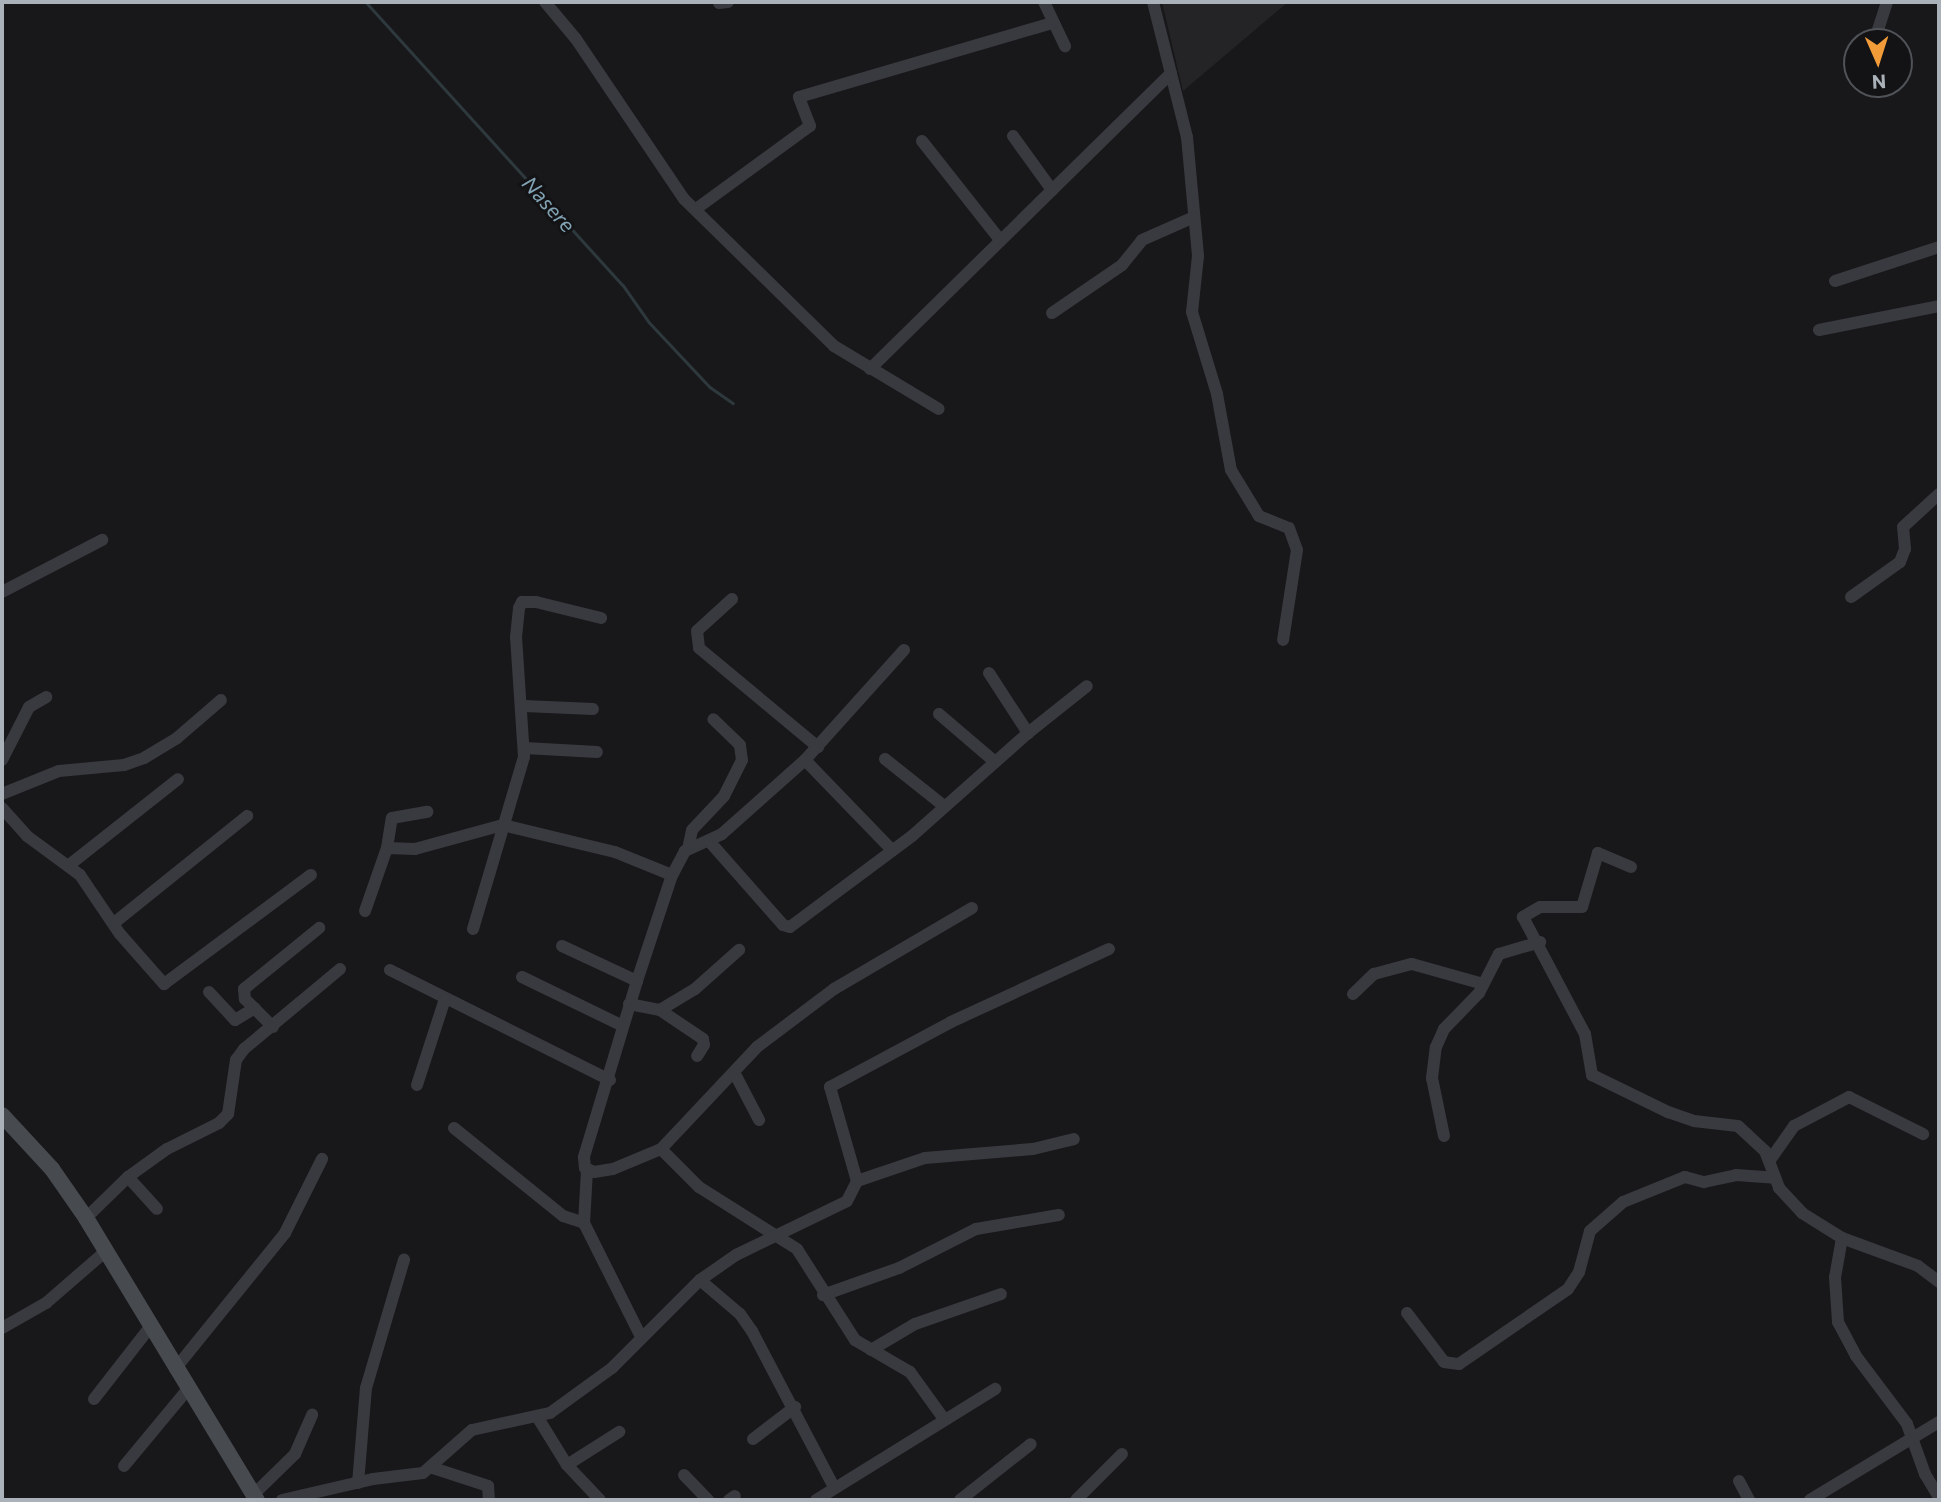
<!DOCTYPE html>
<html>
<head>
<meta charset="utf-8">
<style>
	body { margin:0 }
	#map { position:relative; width:1941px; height:1502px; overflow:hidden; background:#18181a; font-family:Commissioner,sans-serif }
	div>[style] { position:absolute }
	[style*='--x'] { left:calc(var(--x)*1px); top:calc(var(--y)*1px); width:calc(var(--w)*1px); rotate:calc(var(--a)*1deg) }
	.built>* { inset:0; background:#242427 }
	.stream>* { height:2.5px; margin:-1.25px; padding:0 1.25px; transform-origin:1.25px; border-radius:1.25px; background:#2e393e }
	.street>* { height:12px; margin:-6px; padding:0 6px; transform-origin:6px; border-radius:6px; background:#393a3f }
	.secondary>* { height:16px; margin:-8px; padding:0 8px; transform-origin:8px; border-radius:8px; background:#474a4f }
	span { translate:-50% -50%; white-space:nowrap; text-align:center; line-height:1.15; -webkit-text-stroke:6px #131315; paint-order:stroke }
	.water-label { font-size:21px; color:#82a3b4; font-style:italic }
	.frame { position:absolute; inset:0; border:4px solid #aab1b9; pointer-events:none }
	.north { position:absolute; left:1843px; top:28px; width:70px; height:70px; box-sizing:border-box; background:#131315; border:2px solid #4f5257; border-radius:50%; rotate:177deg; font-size:19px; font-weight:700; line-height:28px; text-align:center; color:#aab1b9 }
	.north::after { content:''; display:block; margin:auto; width:24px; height:32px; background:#f19b39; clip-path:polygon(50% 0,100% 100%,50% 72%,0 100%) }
</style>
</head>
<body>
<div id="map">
	<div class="built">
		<i style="clip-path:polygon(1162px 2px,1288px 2px,1183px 91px)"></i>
	</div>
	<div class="stream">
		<i style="--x:366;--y:2;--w:382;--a:47.8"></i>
		<i style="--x:623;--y:285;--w:45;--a:54.9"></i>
		<i style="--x:649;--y:322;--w:89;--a:46.8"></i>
		<i style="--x:710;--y:387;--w:28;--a:35"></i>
	</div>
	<div class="street">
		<i style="--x:545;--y:2;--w:48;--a:50"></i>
		<i style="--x:576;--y:39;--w:193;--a:56"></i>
		<i style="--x:684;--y:199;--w:210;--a:44.4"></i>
		<i style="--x:834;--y:346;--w:122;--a:31"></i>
		<i style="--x:1044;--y:2;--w:49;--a:64.5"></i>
		<i style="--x:1153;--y:2;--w:139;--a:75.9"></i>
		<i style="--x:1187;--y:137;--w:120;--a:84.7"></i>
		<i style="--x:1198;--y:256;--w:56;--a:96.1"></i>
		<i style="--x:1192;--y:312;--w:86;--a:73"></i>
		<i style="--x:1217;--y:394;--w:77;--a:79.6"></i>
		<i style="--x:1231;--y:470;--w:54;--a:58.7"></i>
		<i style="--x:1259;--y:516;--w:32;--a:22"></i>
		<i style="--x:1289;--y:528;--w:23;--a:70"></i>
		<i style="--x:1297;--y:550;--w:91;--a:98.8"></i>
		<i style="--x:719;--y:3;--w:9;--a:-6"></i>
		<i style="--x:1874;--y:42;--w:42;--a:-72"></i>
		<i style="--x:1013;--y:136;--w:67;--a:54.2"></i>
		<i style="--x:922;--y:141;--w:127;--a:51.7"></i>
		<i style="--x:696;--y:209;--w:141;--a:-36.1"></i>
		<i style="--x:810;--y:126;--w:31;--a:-111"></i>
		<i style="--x:799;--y:97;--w:264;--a:-16.3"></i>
		<i style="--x:1835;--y:281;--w:109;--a:-18.1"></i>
		<i style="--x:1052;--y:313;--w:85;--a:-34.4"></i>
		<i style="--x:1122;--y:265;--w:32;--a:-51"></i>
		<i style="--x:1142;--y:240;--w:57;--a:-23.9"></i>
		<i style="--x:1819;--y:330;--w:122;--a:-11.3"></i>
		<i style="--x:870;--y:369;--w:422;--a:-44.5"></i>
		<i style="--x:2;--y:592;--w:113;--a:-27.5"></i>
		<i style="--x:1851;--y:597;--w:60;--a:-35.5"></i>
		<i style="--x:1900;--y:562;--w:14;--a:-69"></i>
		<i style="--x:1905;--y:549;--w:22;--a:-95"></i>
		<i style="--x:1903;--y:527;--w:49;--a:-42.5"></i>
		<i style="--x:732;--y:599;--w:47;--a:137.6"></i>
		<i style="--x:697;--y:631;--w:17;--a:83"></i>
		<i style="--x:699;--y:648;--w:155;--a:39.8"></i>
		<i style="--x:904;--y:650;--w:148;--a:132"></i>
		<i style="--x:805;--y:760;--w:111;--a:138.3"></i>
		<i style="--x:722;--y:834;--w:41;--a:155.3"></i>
		<i style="--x:685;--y:851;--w:27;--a:118"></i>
		<i style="--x:672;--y:875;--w:112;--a:108.3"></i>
		<i style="--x:637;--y:981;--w:184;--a:106.8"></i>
		<i style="--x:584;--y:1157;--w:11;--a:85"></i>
		<i style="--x:585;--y:1168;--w:10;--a:24"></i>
		<i style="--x:594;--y:1172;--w:19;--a:-9"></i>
		<i style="--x:613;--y:1169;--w:52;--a:-22.6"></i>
		<i style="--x:661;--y:1149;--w:140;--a:-46.7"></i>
		<i style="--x:757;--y:1047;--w:96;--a:-37"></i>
		<i style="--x:834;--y:989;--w:160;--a:-30.4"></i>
		<i style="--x:989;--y:673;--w:72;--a:57"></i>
		<i style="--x:524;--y:706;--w:69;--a:2.5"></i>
		<i style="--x:939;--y:714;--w:74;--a:40.6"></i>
		<i style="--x:525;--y:748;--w:72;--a:3.2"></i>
		<i style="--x:885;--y:759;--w:75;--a:38.5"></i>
		<i style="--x:2;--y:760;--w:59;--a:-63"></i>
		<i style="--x:29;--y:707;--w:20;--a:-30"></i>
		<i style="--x:805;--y:760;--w:125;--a:46"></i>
		<i style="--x:2;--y:794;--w:61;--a:-22"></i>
		<i style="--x:59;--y:771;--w:65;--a:-5.3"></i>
		<i style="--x:124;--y:765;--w:21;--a:-19"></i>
		<i style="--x:144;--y:758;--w:39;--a:-31"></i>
		<i style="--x:177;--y:738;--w:58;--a:-40.8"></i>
		<i style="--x:2;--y:808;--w:38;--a:48"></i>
		<i style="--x:27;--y:836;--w:66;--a:36.3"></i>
		<i style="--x:80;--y:875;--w:71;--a:55.9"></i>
		<i style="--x:120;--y:934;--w:67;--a:48.7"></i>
		<i style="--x:164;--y:984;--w:183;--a:-36.6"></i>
		<i style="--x:709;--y:841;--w:112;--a:48.6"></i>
		<i style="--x:783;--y:925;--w:7;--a:16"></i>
		<i style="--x:790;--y:927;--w:152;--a:-36.7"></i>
		<i style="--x:912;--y:836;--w:155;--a:-41.6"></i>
		<i style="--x:1028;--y:733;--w:75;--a:-38.5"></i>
		<i style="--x:387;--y:848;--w:30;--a:-81"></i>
		<i style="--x:392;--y:818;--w:36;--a:-10"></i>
		<i style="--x:688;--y:849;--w:19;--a:-78"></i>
		<i style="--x:692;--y:830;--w:47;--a:-46.7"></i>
		<i style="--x:724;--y:796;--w:40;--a:-63.4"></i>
		<i style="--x:742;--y:760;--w:15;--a:-98"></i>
		<i style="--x:740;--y:745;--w:37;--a:-136"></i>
		<i style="--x:68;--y:866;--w:140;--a:-38.3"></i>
		<i style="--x:1631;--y:867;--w:36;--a:-157"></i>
		<i style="--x:1598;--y:853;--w:56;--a:106.5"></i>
		<i style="--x:1582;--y:907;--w:42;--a:180"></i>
		<i style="--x:1540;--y:907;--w:20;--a:150"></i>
		<i style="--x:1523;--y:917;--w:132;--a:62.1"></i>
		<i style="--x:1585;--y:1034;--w:42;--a:80.3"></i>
		<i style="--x:1592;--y:1075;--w:85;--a:26"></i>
		<i style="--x:1668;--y:1112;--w:28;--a:19"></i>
		<i style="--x:1694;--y:1121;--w:44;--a:6.5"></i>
		<i style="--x:1738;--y:1126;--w:37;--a:43"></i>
		<i style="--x:1765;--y:1151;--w:40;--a:69"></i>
		<i style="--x:1779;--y:1188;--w:34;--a:47"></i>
		<i style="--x:1802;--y:1213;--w:47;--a:32"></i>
		<i style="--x:1842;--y:1238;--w:81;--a:20.2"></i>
		<i style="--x:1918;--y:1266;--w:26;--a:37"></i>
		<i style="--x:365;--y:911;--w:67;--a:-70.8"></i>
		<i style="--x:387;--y:848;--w:28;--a:2"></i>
		<i style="--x:415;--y:849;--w:91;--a:-15.3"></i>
		<i style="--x:503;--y:825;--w:115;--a:13.6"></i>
		<i style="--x:615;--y:852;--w:61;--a:22"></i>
		<i style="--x:114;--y:923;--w:171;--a:-38.8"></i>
		<i style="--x:473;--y:929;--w:179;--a:-73.5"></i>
		<i style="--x:524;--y:757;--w:120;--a:-93.8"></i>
		<i style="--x:516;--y:637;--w:29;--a:-84"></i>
		<i style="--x:519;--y:608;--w:7;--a:-63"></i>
		<i style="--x:522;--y:602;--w:14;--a:0"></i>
		<i style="--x:536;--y:602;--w:67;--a:13.8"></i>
		<i style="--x:562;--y:946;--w:83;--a:25"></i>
		<i style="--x:390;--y:970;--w:246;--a:26.6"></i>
		<i style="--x:522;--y:977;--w:112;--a:25.9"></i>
		<i style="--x:209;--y:992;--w:38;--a:47"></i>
		<i style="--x:235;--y:1020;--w:23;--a:-31"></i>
		<i style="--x:1353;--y:994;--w:29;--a:-44"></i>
		<i style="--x:1374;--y:974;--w:39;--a:-15"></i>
		<i style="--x:1412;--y:964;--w:74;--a:15.7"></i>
		<i style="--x:629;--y:1004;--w:32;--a:11"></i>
		<i style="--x:660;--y:1010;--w:52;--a:34"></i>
		<i style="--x:703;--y:1039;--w:6;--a:81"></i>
		<i style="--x:704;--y:1045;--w:13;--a:122"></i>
		<i style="--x:660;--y:1010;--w:41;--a:-31"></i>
		<i style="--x:695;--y:989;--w:59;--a:-41.6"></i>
		<i style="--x:273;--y:1027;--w:40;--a:-135"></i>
		<i style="--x:245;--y:999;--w:10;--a:-96"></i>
		<i style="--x:244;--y:989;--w:97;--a:-39.1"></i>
		<i style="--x:735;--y:1074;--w:52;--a:62.4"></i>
		<i style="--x:417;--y:1085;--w:90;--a:-72"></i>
		<i style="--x:454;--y:1128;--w:140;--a:38.9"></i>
		<i style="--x:563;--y:1216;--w:22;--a:18"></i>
		<i style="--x:1444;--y:1136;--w:59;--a:-101.7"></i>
		<i style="--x:1432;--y:1078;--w:31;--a:-83"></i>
		<i style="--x:1436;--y:1047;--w:20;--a:-66"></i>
		<i style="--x:1444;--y:1029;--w:50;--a:-45.8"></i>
		<i style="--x:1479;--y:993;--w:44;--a:-62.9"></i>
		<i style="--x:1499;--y:954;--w:43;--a:-16.3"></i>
		<i style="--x:661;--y:1149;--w:54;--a:45"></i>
		<i style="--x:699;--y:1187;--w:116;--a:32.3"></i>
		<i style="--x:797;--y:1249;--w:108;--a:57.5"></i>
		<i style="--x:855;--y:1340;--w:64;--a:30.2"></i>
		<i style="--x:910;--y:1372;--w:58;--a:54.1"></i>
		<i style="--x:1770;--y:1160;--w:42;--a:-54.8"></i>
		<i style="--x:1794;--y:1126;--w:62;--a:-27.8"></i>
		<i style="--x:1849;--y:1097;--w:83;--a:26.6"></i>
		<i style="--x:587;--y:1170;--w:53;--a:93.2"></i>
		<i style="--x:584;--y:1223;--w:127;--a:63.4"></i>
		<i style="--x:128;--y:1177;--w:43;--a:47.8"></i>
		<i style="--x:857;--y:1181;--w:72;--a:-18.7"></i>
		<i style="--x:925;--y:1158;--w:108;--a:-4.8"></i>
		<i style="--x:1033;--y:1149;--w:42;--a:-13.7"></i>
		<i style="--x:86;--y:1218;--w:59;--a:-44.3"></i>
		<i style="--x:128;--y:1177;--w:48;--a:-35.7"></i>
		<i style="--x:167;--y:1149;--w:58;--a:-26.6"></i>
		<i style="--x:219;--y:1123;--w:13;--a:-45"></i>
		<i style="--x:228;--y:1114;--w:55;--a:-81.6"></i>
		<i style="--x:236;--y:1060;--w:14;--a:-54"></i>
		<i style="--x:244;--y:1049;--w:125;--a:-39.8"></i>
		<i style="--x:1842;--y:1238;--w:40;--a:100"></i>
		<i style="--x:1835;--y:1277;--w:45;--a:86.2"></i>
		<i style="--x:1838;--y:1322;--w:38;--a:62"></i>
		<i style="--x:1856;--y:1356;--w:85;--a:53.1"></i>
		<i style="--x:1907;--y:1424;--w:53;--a:70.2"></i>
		<i style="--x:1925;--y:1474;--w:27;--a:59"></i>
		<i style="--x:700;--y:1280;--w:52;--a:40.4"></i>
		<i style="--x:740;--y:1314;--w:21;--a:55"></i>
		<i style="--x:752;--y:1331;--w:176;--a:62.3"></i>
		<i style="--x:823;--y:1295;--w:81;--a:-19.6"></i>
		<i style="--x:899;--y:1268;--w:86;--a:-26.9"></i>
		<i style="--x:976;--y:1229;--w:84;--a:-9.6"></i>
		<i style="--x:1407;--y:1313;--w:61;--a:52.9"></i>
		<i style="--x:1444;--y:1362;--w:15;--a:8"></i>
		<i style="--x:1459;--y:1364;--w:132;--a:-34.5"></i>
		<i style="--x:1568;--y:1289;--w:20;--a:-57"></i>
		<i style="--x:1579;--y:1272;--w:42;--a:-75"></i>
		<i style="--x:1590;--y:1231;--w:44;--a:-41.3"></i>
		<i style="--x:1623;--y:1202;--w:67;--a:-22"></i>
		<i style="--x:1685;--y:1177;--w:20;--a:15"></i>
		<i style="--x:1704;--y:1182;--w:33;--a:-12"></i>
		<i style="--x:1736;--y:1175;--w:39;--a:4"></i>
		<i style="--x:2;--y:1328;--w:51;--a:-29.6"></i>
		<i style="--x:46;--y:1303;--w:79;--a:-40.9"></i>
		<i style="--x:871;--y:1350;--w:51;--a:-30.6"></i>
		<i style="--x:915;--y:1324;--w:91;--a:-19.2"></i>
		<i style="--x:175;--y:1369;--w:175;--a:-51"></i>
		<i style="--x:285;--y:1233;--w:83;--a:-63.4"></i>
		<i style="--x:94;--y:1399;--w:91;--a:-52.1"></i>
		<i style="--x:538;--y:1418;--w:55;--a:58.3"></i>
		<i style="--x:567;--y:1465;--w:48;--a:46.7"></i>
		<i style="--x:753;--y:1439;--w:53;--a:-37.3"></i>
		<i style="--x:567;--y:1465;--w:62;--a:-32.4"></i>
		<i style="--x:124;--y:1466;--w:99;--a:-50.3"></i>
		<i style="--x:433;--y:1468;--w:58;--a:18.1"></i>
		<i style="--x:488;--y:1486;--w:14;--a:86"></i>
		<i style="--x:684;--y:1475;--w:35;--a:46"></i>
		<i style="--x:1739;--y:1481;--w:21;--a:62"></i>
		<i style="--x:358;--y:1483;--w:95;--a:-85.2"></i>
		<i style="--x:366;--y:1388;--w:134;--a:-73.5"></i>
		<i style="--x:253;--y:1495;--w:59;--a:-44.3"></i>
		<i style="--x:295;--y:1454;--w:43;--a:-66.4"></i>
		<i style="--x:282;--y:1500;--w:93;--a:-13"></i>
		<i style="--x:373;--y:1479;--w:50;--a:-6.8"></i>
		<i style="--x:423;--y:1473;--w:65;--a:-41.3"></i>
		<i style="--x:472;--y:1430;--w:80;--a:-12.3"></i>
		<i style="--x:550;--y:1413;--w:77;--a:-36"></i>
		<i style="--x:612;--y:1368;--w:124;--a:-45"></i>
		<i style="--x:700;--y:1280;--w:44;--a:-34.8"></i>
		<i style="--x:736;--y:1255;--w:123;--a:-25.9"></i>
		<i style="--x:847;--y:1201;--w:22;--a:-63"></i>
		<i style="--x:857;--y:1181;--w:98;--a:-106"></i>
		<i style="--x:830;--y:1087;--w:137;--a:-28.2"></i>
		<i style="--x:951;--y:1022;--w:174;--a:-24.8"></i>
		<i style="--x:729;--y:1500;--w:7;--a:-34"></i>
		<i style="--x:816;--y:1500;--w:211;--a:-31.8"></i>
		<i style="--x:960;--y:1500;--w:90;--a:-38.3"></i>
		<i style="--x:1076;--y:1500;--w:65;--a:-45"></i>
		<i style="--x:1810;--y:1500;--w:151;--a:-31.2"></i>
	</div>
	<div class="secondary">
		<i style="--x:2;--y:1115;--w:74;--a:47.2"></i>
		<i style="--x:52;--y:1169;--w:60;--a:55.2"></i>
		<i style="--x:86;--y:1218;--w:330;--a:58.8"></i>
	</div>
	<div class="water-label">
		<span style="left:549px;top:204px;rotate:48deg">Nasere</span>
	</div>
	<div class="frame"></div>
	<div class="north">N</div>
</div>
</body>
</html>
